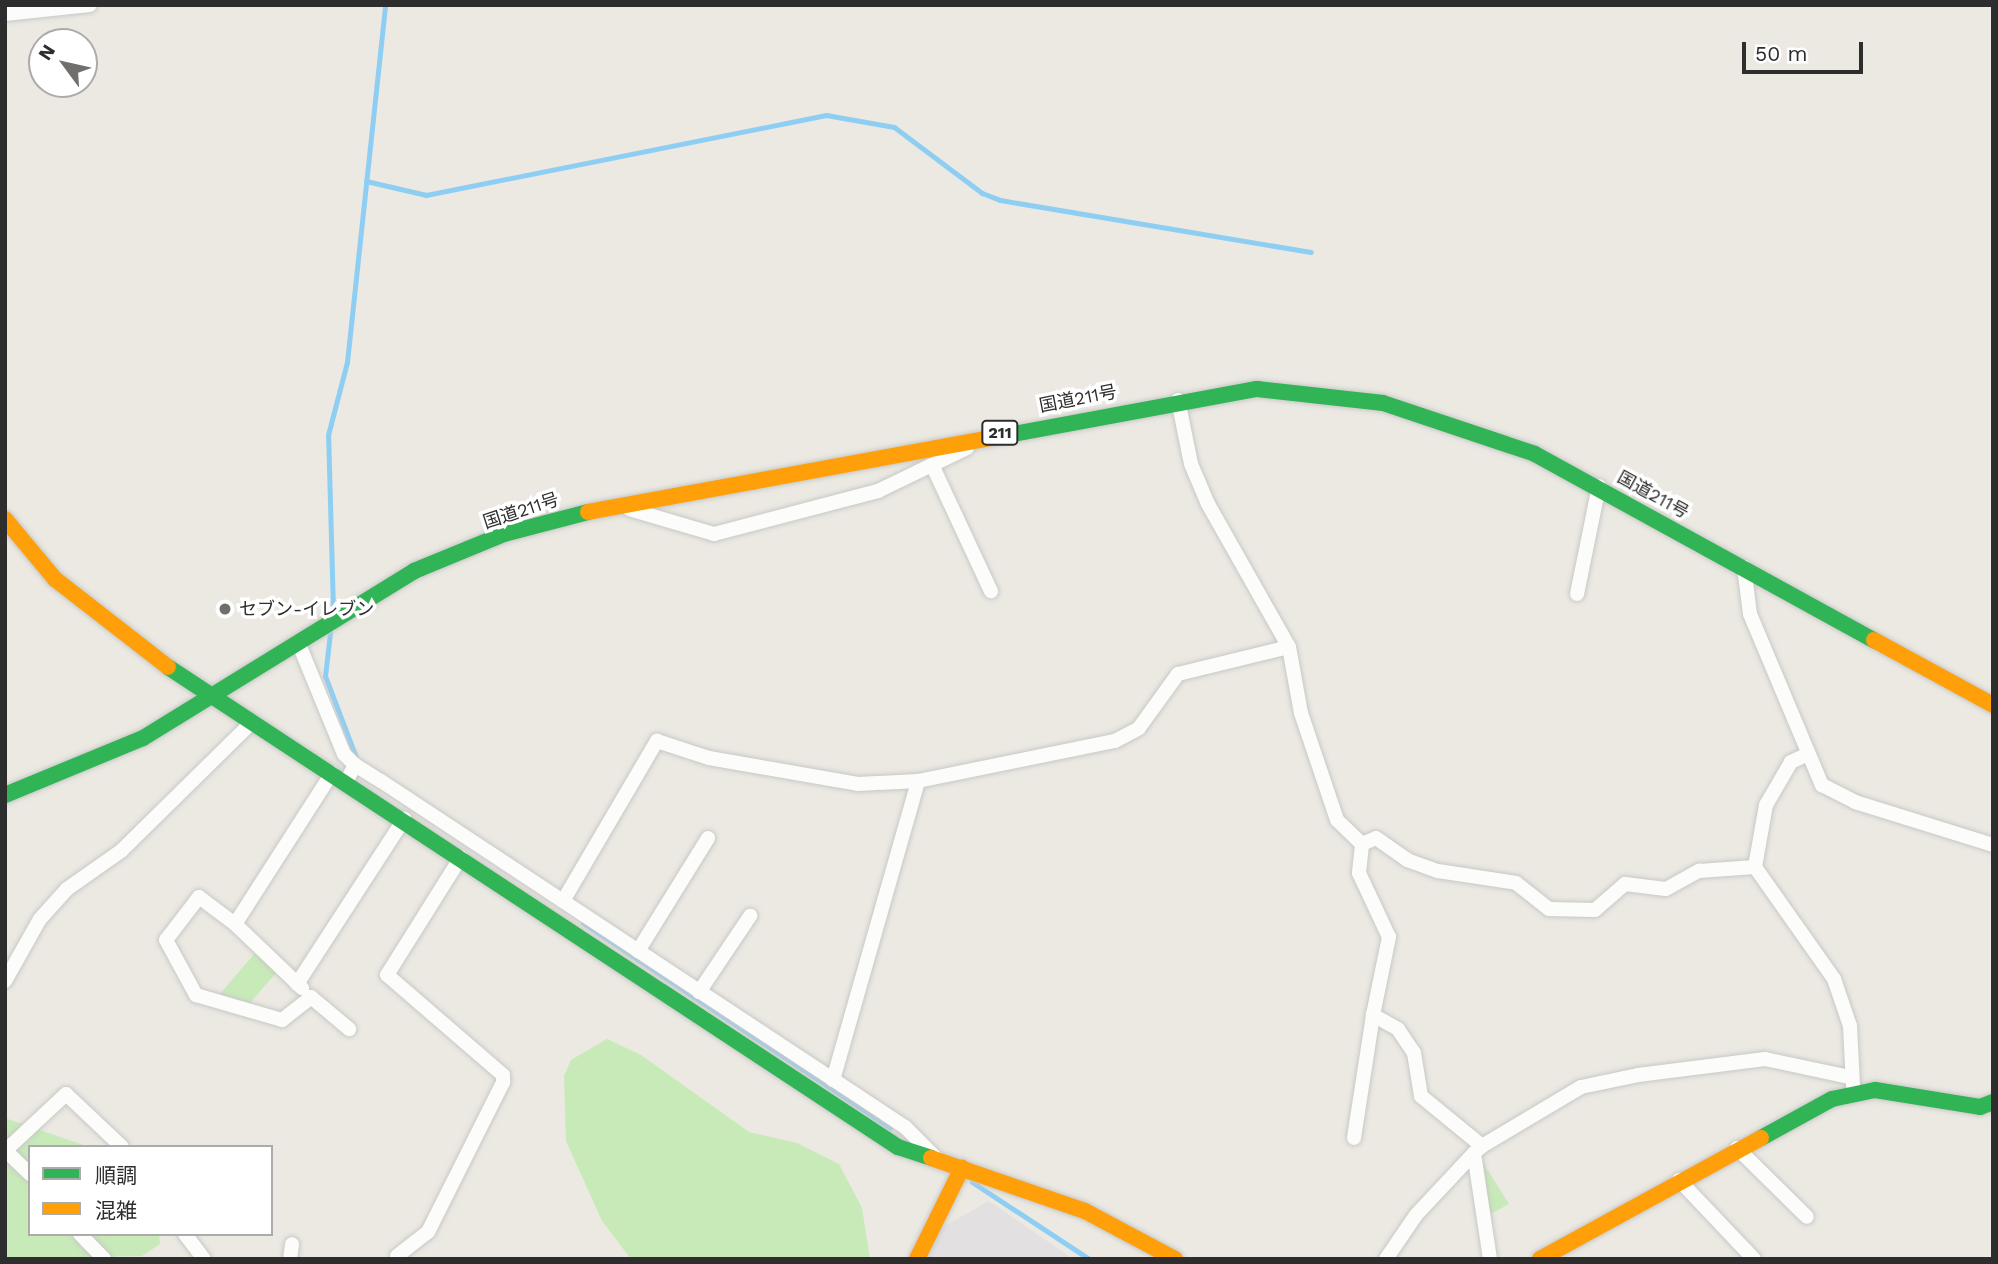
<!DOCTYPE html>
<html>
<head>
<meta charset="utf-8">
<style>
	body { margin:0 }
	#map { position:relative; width:1998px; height:1264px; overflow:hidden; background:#ebe9e2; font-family:"Work Sans","Noto Sans JP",sans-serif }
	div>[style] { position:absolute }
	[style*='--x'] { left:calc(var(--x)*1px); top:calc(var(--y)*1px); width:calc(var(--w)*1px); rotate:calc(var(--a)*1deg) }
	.industrial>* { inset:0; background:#e2e0e1 }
	.green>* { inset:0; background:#c7eab8 }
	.stream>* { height:5px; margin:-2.5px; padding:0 2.5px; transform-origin:2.5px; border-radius:2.5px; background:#8fcef3 }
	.roads { filter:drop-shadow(0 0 2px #c8c8c7) drop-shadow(0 0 2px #c8c8c7) }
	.street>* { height:14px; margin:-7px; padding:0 7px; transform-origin:7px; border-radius:7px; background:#fcfcfb }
	.fast>* { height:16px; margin:-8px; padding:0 8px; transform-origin:8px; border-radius:8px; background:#30b455 }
	.slow>* { height:16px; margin:-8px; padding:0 8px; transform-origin:8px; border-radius:8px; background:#ff9f0a }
	.dots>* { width:19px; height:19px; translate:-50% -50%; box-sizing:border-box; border:4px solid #fff; border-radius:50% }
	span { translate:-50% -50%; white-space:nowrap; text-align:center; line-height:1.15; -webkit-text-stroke:7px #fff; paint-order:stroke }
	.shield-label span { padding:2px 5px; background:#fff; border:2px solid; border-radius:5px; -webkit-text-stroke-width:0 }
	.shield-label { font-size:16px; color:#2d2d2d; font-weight:700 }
	.street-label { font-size:18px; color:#2d2d2d }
	.poi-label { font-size:18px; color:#2d2d2d }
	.left { translate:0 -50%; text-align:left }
	.frame { position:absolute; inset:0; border:7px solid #2d2d2d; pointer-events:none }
	.legend { position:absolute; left:28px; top:1145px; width:245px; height:91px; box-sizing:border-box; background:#fff; border:2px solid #ababab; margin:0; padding:9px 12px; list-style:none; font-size:21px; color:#2d2d2d }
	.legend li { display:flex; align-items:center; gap:14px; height:35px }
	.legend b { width:35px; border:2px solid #ababab }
	.north { position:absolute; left:28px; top:28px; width:70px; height:70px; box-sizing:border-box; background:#fff; border:2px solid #ababab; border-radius:50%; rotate:303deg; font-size:19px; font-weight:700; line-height:28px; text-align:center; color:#2d2d2d }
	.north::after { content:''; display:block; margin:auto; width:24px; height:32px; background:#706f6c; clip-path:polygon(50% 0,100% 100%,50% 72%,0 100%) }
	.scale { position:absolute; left:1742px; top:42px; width:121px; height:32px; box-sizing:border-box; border:4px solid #2d2d2d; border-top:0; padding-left:9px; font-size:21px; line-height:24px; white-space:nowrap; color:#2d2d2d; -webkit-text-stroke:5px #fff; paint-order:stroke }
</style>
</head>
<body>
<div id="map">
	<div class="industrial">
		<i style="clip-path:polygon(989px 1201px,1073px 1259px,925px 1259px,941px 1228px)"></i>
	</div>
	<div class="green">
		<i style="clip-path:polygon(256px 952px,277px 972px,248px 1005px,218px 996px)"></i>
		<i style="clip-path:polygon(607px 1039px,641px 1055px,749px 1132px,797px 1143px,839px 1164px,862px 1208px,870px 1259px,631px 1259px,602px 1221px,566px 1141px,564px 1076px,571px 1060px)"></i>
		<i style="clip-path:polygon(5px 1118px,89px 1147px,30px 1147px,30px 1234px,159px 1234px,160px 1244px,142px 1256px,5px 1259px)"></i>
		<i style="clip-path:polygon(1482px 1161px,1509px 1204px,1487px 1216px)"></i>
	</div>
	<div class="stream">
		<i style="--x:366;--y:181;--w:62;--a:13.1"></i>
		<i style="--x:426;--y:195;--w:408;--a:-11.3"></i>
		<i style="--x:826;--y:115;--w:69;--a:10"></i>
		<i style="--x:894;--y:127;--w:110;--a:36.9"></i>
		<i style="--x:982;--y:193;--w:19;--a:21"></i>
		<i style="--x:1000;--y:200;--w:315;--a:9.5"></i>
		<i style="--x:333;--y:610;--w:175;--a:-91.6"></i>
		<i style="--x:328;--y:435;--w:75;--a:-75.4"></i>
		<i style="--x:347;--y:362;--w:359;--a:-83.9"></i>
		<i style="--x:330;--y:633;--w:43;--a:96.6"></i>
		<i style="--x:325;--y:676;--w:87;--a:69.1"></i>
		<i style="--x:583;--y:923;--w:369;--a:33.7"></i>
		<i style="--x:972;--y:1182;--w:140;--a:33.3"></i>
	</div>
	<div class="roads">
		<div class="street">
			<i style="--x:5;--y:14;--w:85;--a:-6"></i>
			<i style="--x:1178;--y:400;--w:65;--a:78.5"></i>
			<i style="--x:1191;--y:464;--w:43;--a:67"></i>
			<i style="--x:1208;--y:504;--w:164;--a:60.5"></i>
			<i style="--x:1289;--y:647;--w:67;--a:79.7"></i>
			<i style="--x:1301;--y:713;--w:113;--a:71.4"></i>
			<i style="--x:1337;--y:820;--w:35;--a:44"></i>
			<i style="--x:934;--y:469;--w:135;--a:65"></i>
			<i style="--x:629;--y:509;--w:89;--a:16.4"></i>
			<i style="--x:714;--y:534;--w:170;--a:-14.7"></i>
			<i style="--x:878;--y:491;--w:99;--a:-25.8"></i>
			<i style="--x:1744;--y:567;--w:47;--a:82.7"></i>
			<i style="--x:1750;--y:614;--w:186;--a:67.2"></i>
			<i style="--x:1822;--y:785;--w:37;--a:27"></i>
			<i style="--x:1855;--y:802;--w:145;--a:17.3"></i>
			<i style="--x:1577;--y:594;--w:110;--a:-78.5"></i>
			<i style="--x:298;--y:642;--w:121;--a:67.7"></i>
			<i style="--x:344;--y:754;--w:16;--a:45"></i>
			<i style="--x:1806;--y:755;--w:17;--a:155"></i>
			<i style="--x:1791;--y:762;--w:50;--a:120.2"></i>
			<i style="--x:1766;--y:805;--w:63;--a:100.1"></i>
			<i style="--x:1755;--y:867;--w:137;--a:54.8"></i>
			<i style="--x:1834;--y:979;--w:50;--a:71.2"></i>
			<i style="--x:1850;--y:1026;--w:59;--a:87.1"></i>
			<i style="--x:332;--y:773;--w:179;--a:122.7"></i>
			<i style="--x:235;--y:924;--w:45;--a:-143.1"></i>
			<i style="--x:199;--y:897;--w:54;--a:127.5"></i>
			<i style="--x:166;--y:940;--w:63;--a:61.4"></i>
			<i style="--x:196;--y:995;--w:90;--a:16.2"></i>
			<i style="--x:282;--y:1020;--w:37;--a:-38"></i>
			<i style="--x:311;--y:997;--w:50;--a:40.1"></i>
			<i style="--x:346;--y:782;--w:19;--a:-62"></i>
			<i style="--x:355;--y:765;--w:31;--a:32"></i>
			<i style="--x:381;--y:781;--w:628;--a:33.44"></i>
			<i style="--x:905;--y:1127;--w:42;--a:45"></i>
			<i style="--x:563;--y:901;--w:186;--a:-59.6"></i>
			<i style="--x:657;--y:741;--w:55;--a:18.1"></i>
			<i style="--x:709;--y:758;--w:151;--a:9.9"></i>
			<i style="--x:858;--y:784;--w:60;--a:-2.9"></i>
			<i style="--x:918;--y:781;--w:201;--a:-11.5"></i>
			<i style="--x:1115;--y:741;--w:27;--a:-28"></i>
			<i style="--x:1139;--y:728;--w:67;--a:-54.2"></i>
			<i style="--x:1178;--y:674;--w:114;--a:-13.7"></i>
			<i style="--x:235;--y:924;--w:93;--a:43.7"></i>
			<i style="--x:638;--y:951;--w:133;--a:-58.2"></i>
			<i style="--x:5;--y:981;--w:71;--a:-60.6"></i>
			<i style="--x:40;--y:919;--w:40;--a:-48"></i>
			<i style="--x:67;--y:889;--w:66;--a:-35.1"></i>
			<i style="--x:121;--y:851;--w:180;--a:-44.5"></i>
			<i style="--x:297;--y:984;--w:197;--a:-57"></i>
			<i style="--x:699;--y:992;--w:92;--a:-56.1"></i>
			<i style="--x:833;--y:1080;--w:311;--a:-74.1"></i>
			<i style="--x:1354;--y:1138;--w:124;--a:-81.2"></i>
			<i style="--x:1482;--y:1146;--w:115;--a:-30.8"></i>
			<i style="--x:1581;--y:1087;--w:58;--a:-11.9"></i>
			<i style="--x:1638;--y:1075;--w:128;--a:-7.2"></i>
			<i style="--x:1765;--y:1059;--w:87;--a:12"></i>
			<i style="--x:1737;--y:1148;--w:98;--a:44.6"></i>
			<i style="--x:5;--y:1150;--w:35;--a:44"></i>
			<i style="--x:6;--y:1150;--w:82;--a:-43"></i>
			<i style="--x:66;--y:1094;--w:77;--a:43.4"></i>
			<i style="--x:1679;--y:1180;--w:109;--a:46.5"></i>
			<i style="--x:80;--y:1234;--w:35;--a:46"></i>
			<i style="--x:185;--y:1234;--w:31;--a:53"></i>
			<i style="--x:397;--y:1256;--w:39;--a:-38"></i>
			<i style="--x:428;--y:1232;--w:168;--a:-63.4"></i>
			<i style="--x:503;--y:1082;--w:7;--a:-90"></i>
			<i style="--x:503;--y:1075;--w:153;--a:-139.2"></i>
			<i style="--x:387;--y:975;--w:139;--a:-57.9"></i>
			<i style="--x:290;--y:1259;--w:15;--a:-82"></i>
			<i style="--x:1386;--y:1259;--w:53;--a:-55.7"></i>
			<i style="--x:1416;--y:1215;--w:85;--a:-46.9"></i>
			<i style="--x:1490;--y:1259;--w:107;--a:-98.6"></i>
			<i style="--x:1474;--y:1153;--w:11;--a:-41"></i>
			<i style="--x:1482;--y:1146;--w:79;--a:-140.7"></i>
			<i style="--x:1421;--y:1096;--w:44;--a:-99.2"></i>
			<i style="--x:1414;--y:1053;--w:29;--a:-124"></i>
			<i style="--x:1398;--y:1029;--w:29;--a:-151"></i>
			<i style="--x:1373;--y:1015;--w:80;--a:-78.4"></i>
			<i style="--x:1389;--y:937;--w:71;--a:-115.1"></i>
			<i style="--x:1359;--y:873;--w:29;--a:-84"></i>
			<i style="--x:1362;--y:844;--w:15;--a:-23"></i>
			<i style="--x:1376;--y:838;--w:38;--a:35"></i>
			<i style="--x:1407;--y:860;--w:33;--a:20"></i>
			<i style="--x:1438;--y:871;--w:79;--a:8.7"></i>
			<i style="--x:1516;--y:883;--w:42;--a:38.2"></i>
			<i style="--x:1549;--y:909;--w:46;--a:1.2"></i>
			<i style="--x:1595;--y:910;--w:40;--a:-41"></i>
			<i style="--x:1625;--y:884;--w:41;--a:7"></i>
			<i style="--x:1666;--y:889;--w:38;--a:-29"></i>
			<i style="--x:1699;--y:871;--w:56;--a:-4.1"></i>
		</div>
		<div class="fast">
			<i style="--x:1008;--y:435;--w:253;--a:-10.5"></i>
			<i style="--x:1257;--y:389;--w:127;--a:6.3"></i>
			<i style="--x:1383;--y:403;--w:160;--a:18.5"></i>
			<i style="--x:1535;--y:454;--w:387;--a:28.8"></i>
			<i style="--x:168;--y:667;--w:874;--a:33.33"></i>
			<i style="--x:898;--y:1147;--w:35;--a:18"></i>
			<i style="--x:5;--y:795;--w:149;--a:-22.4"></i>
			<i style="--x:143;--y:738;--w:318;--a:-31.6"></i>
			<i style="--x:414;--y:571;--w:97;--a:-22.3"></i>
			<i style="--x:504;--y:534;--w:87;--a:-14.7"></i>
			<i style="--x:1761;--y:1138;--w:81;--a:-28.8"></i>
			<i style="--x:1832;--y:1099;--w:44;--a:-11.8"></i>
			<i style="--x:1875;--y:1090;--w:106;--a:9.2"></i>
			<i style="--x:1980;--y:1107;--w:14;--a:-21"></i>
		</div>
		<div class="slow">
			<i style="--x:588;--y:512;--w:427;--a:-10.4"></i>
			<i style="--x:5;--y:519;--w:78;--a:50.2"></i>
			<i style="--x:55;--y:579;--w:143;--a:37.9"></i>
			<i style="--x:1874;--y:640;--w:136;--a:28.6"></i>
			<i style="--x:931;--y:1158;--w:163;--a:19"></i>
			<i style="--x:1085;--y:1211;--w:102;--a:28.1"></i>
			<i style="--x:917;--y:1259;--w:102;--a:-63.7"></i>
			<i style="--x:1540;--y:1259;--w:252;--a:-28.7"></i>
		</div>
	</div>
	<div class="dots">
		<i style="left:225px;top:609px;background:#706f6c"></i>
	</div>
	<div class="shield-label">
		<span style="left:1000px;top:433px">211</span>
	</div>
	<div class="street-label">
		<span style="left:1078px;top:399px;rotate:-11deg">国道211号</span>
		<span style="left:1653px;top:495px;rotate:29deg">国道211号</span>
		<span style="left:521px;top:511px;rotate:-18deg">国道211号</span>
	</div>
	<div class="poi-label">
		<span class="left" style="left:239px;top:609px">セブン-イレブン</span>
	</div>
	<div class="frame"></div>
	<ul class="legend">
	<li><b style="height:9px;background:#30b455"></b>順調</li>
	<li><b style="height:9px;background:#ff9f0a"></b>混雑</li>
	</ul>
	<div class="north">N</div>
	<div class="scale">50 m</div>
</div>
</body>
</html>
